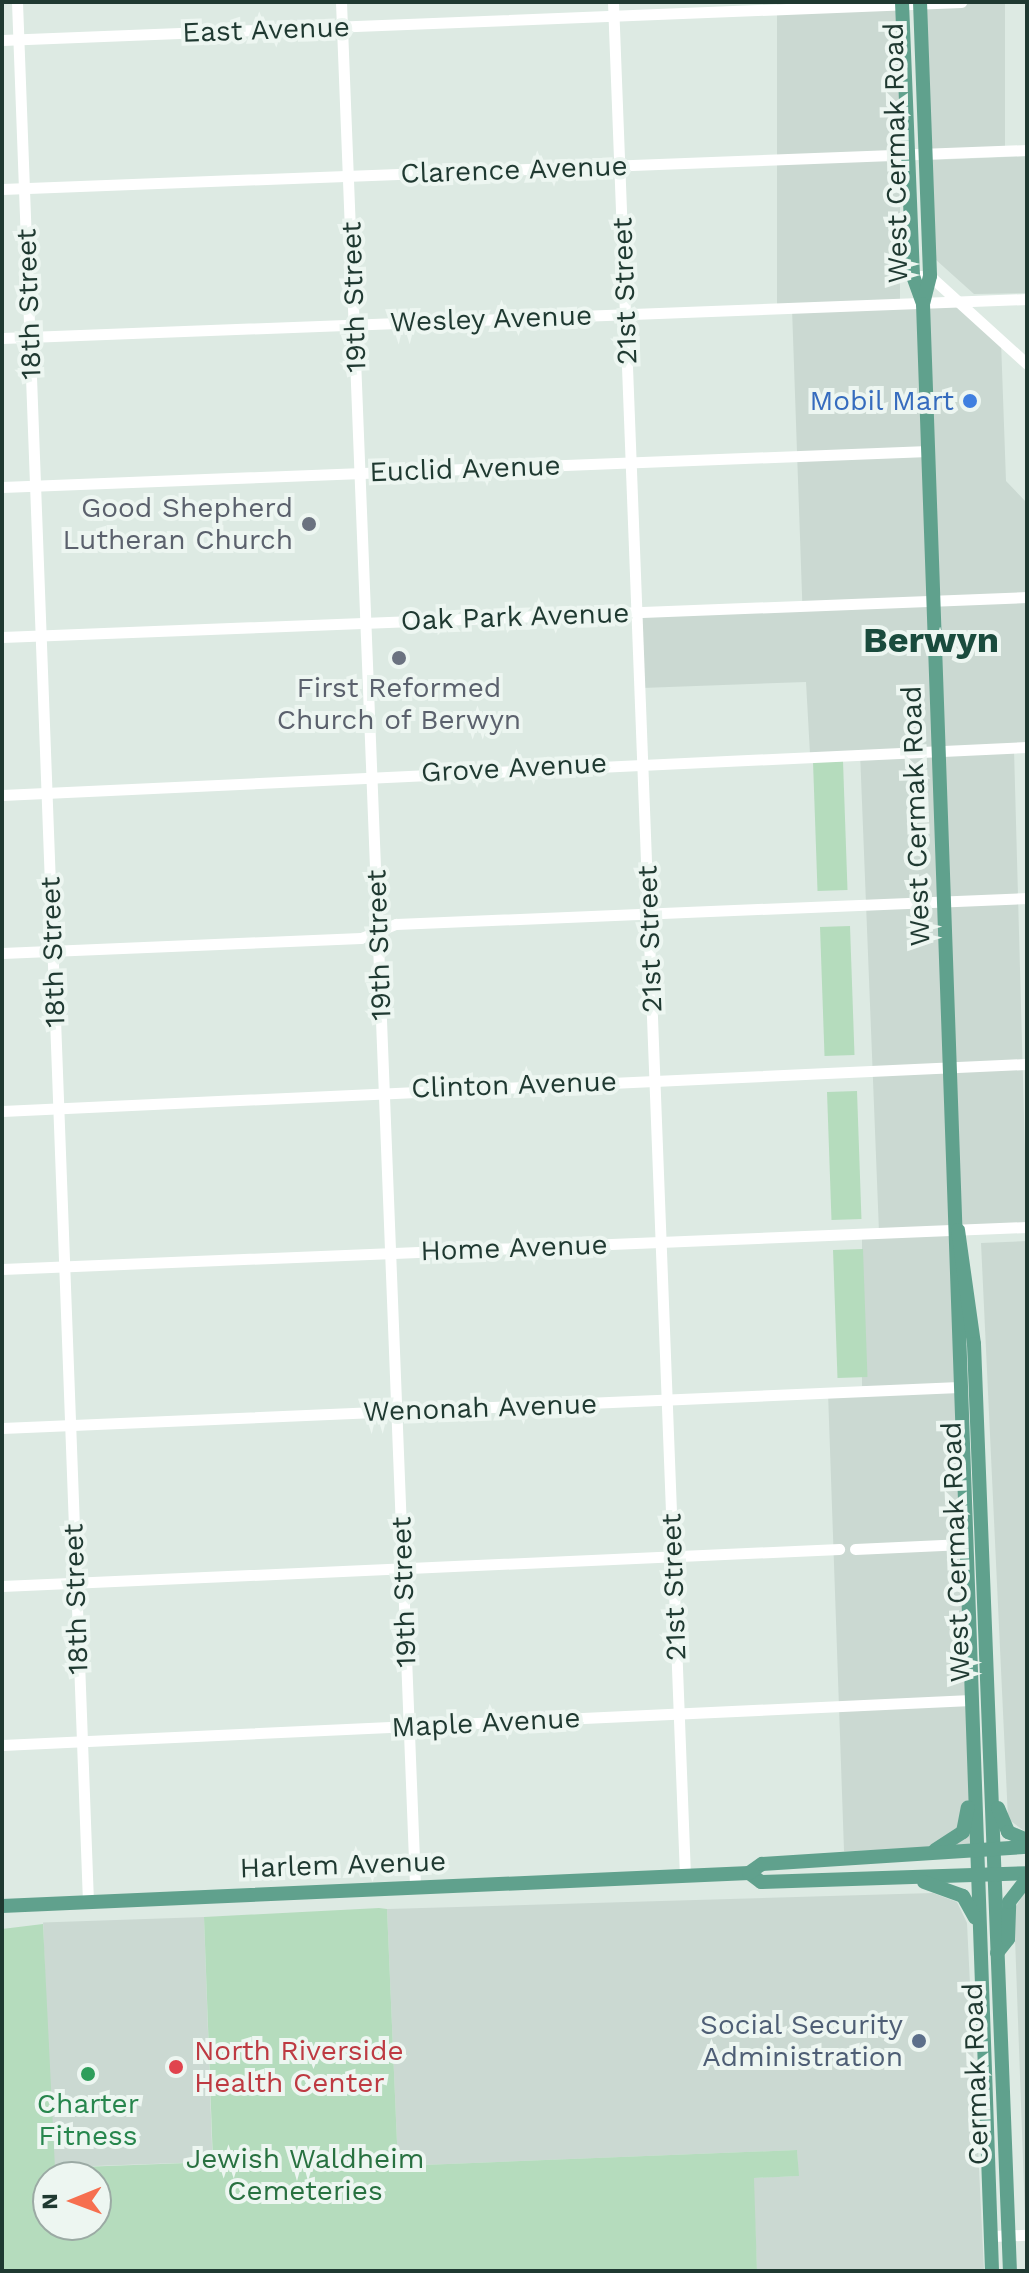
<!DOCTYPE html>
<html>
<head>
<meta charset="utf-8">
<style>
	body { margin:0 }
	#map { position:relative; width:1029px; height:2273px; overflow:hidden; background:#ddeae3; font-family:"Work Sans",sans-serif }
	div>[style] { position:absolute }
	[style*='--x'] { left:calc(var(--x)*1px); top:calc(var(--y)*1px); width:calc(var(--w)*1px); rotate:calc(var(--a)*1deg) }
	.built>* { inset:0; background:#cbd9d2; transform-origin:0 0 }
	.green>* { inset:0; background:#b5dcbd; transform-origin:0 0 }
	.minor>* { height:11px; margin:-5.5px; padding:0 5.5px; transform-origin:5.5px; border-radius:5.5px; background:#fff }
	.major>* { height:14px; margin:-7px; padding:0 7px; transform-origin:7px; border-radius:7px; background:#60a18d }
	.dots>* { width:22px; height:22px; translate:-50% -50%; box-sizing:border-box; border:4px solid #edf6f1; border-radius:50% }
	span { translate:-50% -50%; white-space:nowrap; text-align:center; line-height:1.15; -webkit-text-stroke:8px #edf6f1; paint-order:stroke }
	.street-label { font-size:28px; color:#1f3931 }
	.shop-label { font-size:28px; color:#366cbe }
	.right { translate:-100% -50%; text-align:right }
	.worship-label { font-size:28px; color:#5b616d }
	.service-label { font-size:28px; color:#4e5e75 }
	.health-label { font-size:28px; color:#be3a42 }
	.left { translate:0 -50%; text-align:left }
	.leisure-label { font-size:28px; color:#27864d }
	.park-label { font-size:28px; color:#287140 }
	.district-label { font-size:36px; color:#1a4b3d; font-weight:700 }
	.frame { position:absolute; inset:0; border:4px solid #1f3931; pointer-events:none }
	.north { position:absolute; left:32px; top:2161px; width:80px; height:80px; box-sizing:border-box; background:#edf6f1; border:2px solid #9baaa4; border-radius:50%; rotate:269deg; font-size:22px; font-weight:700; line-height:32px; text-align:center; color:#1f3931 }
	.north::after { content:''; display:block; margin:auto; width:28px; height:36px; background:#f66f4f; clip-path:polygon(50% 0,100% 100%,50% 72%,0 100%) }
</style>
</head>
<body>
<div id="map">
	<div class="built">
		<i style="left:777px;top:2px;width:123px;height:304px"></i>
		<i style="left:926px;top:2px;width:79px;height:149px"></i>
		<i style="clip-path:polygon(1027px 156px,1027px 293px,974px 294px,935px 259px,932px 160px)"></i>
		<i style="clip-path:polygon(960px 303px,1001px 341px,1006px 481px,1027px 503px,1027px 595px,935px 599px,925px 305px)"></i>
		<i style="left:922px;top:306px;width:293px;height:130px;rotate:88deg"></i>
		<i style="clip-path:polygon(1027px 598px,1027px 741px,1014px 749px,1027px 1226px,879px 1232px,860px 752px,810px 754px,806px 682px,642px 688px,639px 613px)"></i>
		<i style="left:956px;top:1232px;width:154px;height:94px;rotate:90deg"></i>
		<i style="clip-path:polygon(1027px 1241px,1027px 1833px,1008px 1819px,981px 1243px)"></i>
		<i style="left:957px;top:1390px;width:457px;height:129px;rotate:88deg"></i>
		<i style="clip-path:polygon(1027px 1888px,1027px 2271px,1014px 1910px)"></i>
		<i style="clip-path:polygon(933px 1893px,957px 1902px,967px 1923px,984px 2271px,757px 2271px,753px 2178px,798px 2176px,797px 2150px,398px 2166px,387px 1909px)"></i>
		<i style="left:204px;top:1917px;width:245px;height:161px;rotate:88deg"></i>
	</div>
	<div class="green">
		<i style="left:843px;top:761px;width:129px;height:30px;rotate:88deg"></i>
		<i style="left:850px;top:926px;width:129px;height:30px;rotate:88deg"></i>
		<i style="left:857px;top:1091px;width:128px;height:30px;rotate:88deg"></i>
		<i style="left:863px;top:1249px;width:128px;height:30px;rotate:88deg"></i>
		<i style="clip-path:polygon(evenodd,379px 1908px,387px 1909px,398px 2166px,797px 2150px,799px 2176px,754px 2178px,757px 2271px,2px 2271px,2px 1929px,43px 1924px,55px 2168px,213px 2162px,204px 1917px,379px 1908px,48px 2177px,96px 2177px,96px 2225px,48px 2225px,48px 2177px)"></i>
	</div>
	<div class="minor">
		<i style="--x:17;--y:2;--w:1901;--a:87.86"></i>
		<i style="--x:341;--y:2;--w:1887;--a:87.75"></i>
		<i style="--x:613;--y:2;--w:1875;--a:87.8"></i>
		<i style="--x:2;--y:40;--w:960;--a:-2.27"></i>
		<i style="--x:2;--y:189;--w:1026;--a:-2.18"></i>
		<i style="--x:913;--y:276;--w:17;--a:0"></i>
		<i style="--x:930;--y:276;--w:131;--a:42.2"></i>
		<i style="--x:2;--y:338;--w:1026;--a:-2.18"></i>
		<i style="--x:2;--y:487;--w:927;--a:-2.23"></i>
		<i style="--x:2;--y:637;--w:1026;--a:-2.23"></i>
		<i style="--x:2;--y:795;--w:1026;--a:-2.68"></i>
		<i style="--x:2;--y:953;--w:359;--a:-2.4"></i>
		<i style="--x:361;--y:938;--w:38;--a:-22"></i>
		<i style="--x:396;--y:924;--w:632;--a:-2.36"></i>
		<i style="--x:2;--y:1111;--w:1026;--a:-2.63"></i>
		<i style="--x:2;--y:1269;--w:1026;--a:-2.35"></i>
		<i style="--x:2;--y:1428;--w:958;--a:-2.45"></i>
		<i style="--x:855;--y:1549;--w:109;--a:-2.6"></i>
		<i style="--x:2;--y:1586;--w:838;--a:-2.53"></i>
		<i style="--x:2;--y:1745;--w:970;--a:-2.66"></i>
		<i style="--x:991;--y:2236;--w:36;--a:-2"></i>
	</div>
	<div class="major">
		<i style="--x:902;--y:2;--w:274;--a:87.7"></i>
		<i style="--x:913;--y:276;--w:29;--a:70"></i>
		<i style="--x:920;--y:2;--w:274;--a:87.9"></i>
		<i style="--x:930;--y:276;--w:29;--a:104"></i>
		<i style="--x:923;--y:304;--w:1968;--a:87.99"></i>
		<i style="--x:958;--y:1230;--w:115;--a:82"></i>
		<i style="--x:974;--y:1344;--w:928;--a:87.78"></i>
		<i style="--x:998;--y:1808;--w:26;--a:67"></i>
		<i style="--x:1008;--y:1832;--w:21;--a:23"></i>
		<i style="--x:935;--y:1850;--w:33;--a:-33"></i>
		<i style="--x:963;--y:1832;--w:25;--a:-79"></i>
		<i style="--x:749;--y:1873;--w:15;--a:37"></i>
		<i style="--x:761;--y:1882;--w:266;--a:-1.9"></i>
		<i style="--x:924;--y:1882;--w:41;--a:19.7"></i>
		<i style="--x:963;--y:1896;--w:25;--a:61"></i>
		<i style="--x:2;--y:1906;--w:748;--a:-2.53"></i>
		<i style="--x:749;--y:1873;--w:16;--a:-35"></i>
		<i style="--x:762;--y:1864;--w:266;--a:-3.7"></i>
		<i style="--x:997;--y:1953;--w:18;--a:-52"></i>
		<i style="--x:1008;--y:1939;--w:37;--a:-88"></i>
		<i style="--x:1009;--y:1902;--w:29;--a:-52"></i>
	</div>
	<div class="dots">
		<i style="left:970px;top:401px;background:#3f7fe0"></i>
		<i style="left:309px;top:524px;background:#6b7280"></i>
		<i style="left:399px;top:658px;background:#6b7280"></i>
		<i style="left:919px;top:2041px;background:#5c6f8a"></i>
		<i style="left:176px;top:2067px;background:#e0444e"></i>
		<i style="left:88px;top:2074px;background:#2e9e5b"></i>
	</div>
	<div class="street-label">
		<span style="left:266px;top:30px;rotate:-2deg">East Avenue</span>
		<span style="left:896px;top:153px;rotate:-91deg">West Cermak Road</span>
		<span style="left:514px;top:170px;rotate:-2deg">Clarence Avenue</span>
		<span style="left:625px;top:291px;rotate:-92deg">21st Street</span>
		<span style="left:354px;top:297px;rotate:-92deg">19th Street</span>
		<span style="left:29px;top:304px;rotate:-92deg">18th Street</span>
		<span style="left:491px;top:319px;rotate:-2deg">Wesley Avenue</span>
		<span style="left:465px;top:469px;rotate:-2deg">Euclid Avenue</span>
		<span style="left:515px;top:617px;rotate:-2deg">Oak Park Avenue</span>
		<span style="left:514px;top:768px;rotate:-3deg">Grove Avenue</span>
		<span style="left:916px;top:816px;rotate:-92deg">West Cermak Road</span>
		<span style="left:650px;top:939px;rotate:-92deg">21st Street</span>
		<span style="left:379px;top:945px;rotate:-92deg">19th Street</span>
		<span style="left:53px;top:952px;rotate:-92deg">18th Street</span>
		<span style="left:514px;top:1085px;rotate:-2deg">Clinton Avenue</span>
		<span style="left:514px;top:1248px;rotate:-2deg">Home Avenue</span>
		<span style="left:480px;top:1408px;rotate:-2deg">Wenonah Avenue</span>
		<span style="left:956px;top:1552px;rotate:-92deg">West Cermak Road</span>
		<span style="left:674px;top:1587px;rotate:-92deg">21st Street</span>
		<span style="left:404px;top:1592px;rotate:-92deg">19th Street</span>
		<span style="left:76px;top:1599px;rotate:-92deg">18th Street</span>
		<span style="left:486px;top:1723px;rotate:-3deg">Maple Avenue</span>
		<span style="left:343px;top:1865px;rotate:-2deg">Harlem Avenue</span>
		<span style="left:976px;top:2074px;rotate:-92deg">Cermak Road</span>
	</div>
	<div class="shop-label">
		<span class="right" style="left:954px;top:401px">Mobil Mart</span>
	</div>
	<div class="worship-label">
		<span class="right" style="left:293px;top:524px">Good Shepherd<br>Lutheran Church</span>
		<span style="left:399px;top:704px">First Reformed<br>Church of Berwyn</span>
	</div>
	<div class="service-label">
		<span class="right" style="left:903px;top:2041px">Social Security<br>Administration</span>
	</div>
	<div class="health-label">
		<span class="left" style="left:194px;top:2067px">North Riverside<br>Health Center</span>
	</div>
	<div class="leisure-label">
		<span style="left:88px;top:2120px">Charter<br>Fitness</span>
	</div>
	<div class="park-label">
		<span style="left:305px;top:2175px">Jewish Waldheim<br>Cemeteries</span>
	</div>
	<div class="district-label">
		<span style="left:931px;top:641px">Berwyn</span>
	</div>
	<div class="frame"></div>
	<div class="north">N</div>
</div>
</body>
</html>
